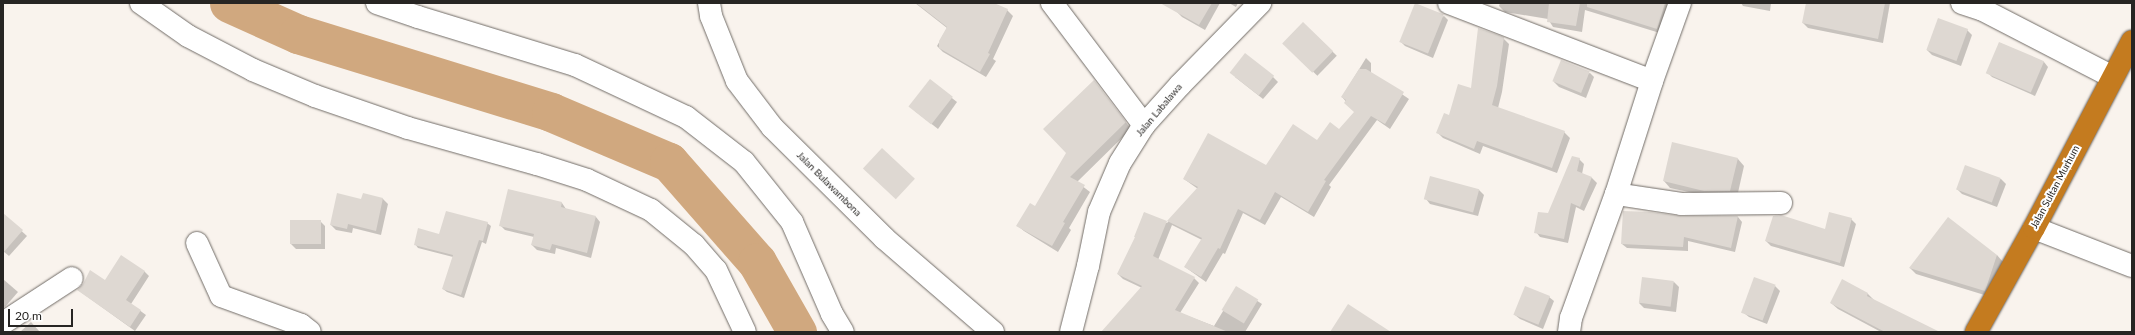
<!DOCTYPE html>
<html>
<head>
<meta charset="utf-8">
<style>
	body { margin:0 }
	#map { position:relative; width:2135px; height:335px; overflow:hidden; background:#f9f3ed; font-family:Lato,sans-serif }
	div>[style] { position:absolute }
	[style*='--x'] { left:calc(var(--x)*1px); top:calc(var(--y)*1px); width:calc(var(--w)*1px); rotate:calc(var(--a)*1deg) }
	.shadow>* { inset:0; background:#0003; transform-origin:0 0 }
	.river>* { height:39px; margin:-19.5px; padding:0 19.5px; transform-origin:19.5px; border-radius:19.5px; background:#d0a87f }
	.building>* { inset:0; background:#ded8d2; transform-origin:0 0 }
	.roads { filter:drop-shadow(0 0 1px #716c67) drop-shadow(0 0 1px #716c67) }
	.street>* { height:22px; margin:-11px; padding:0 11px; transform-origin:11px; border-radius:11px; background:#fff }
	.highway>* { height:22px; margin:-11px; padding:0 11px; transform-origin:11px; border-radius:11px; background:#c47b1f }
	span { translate:-50% -50%; white-space:nowrap; text-align:center; line-height:1.15; -webkit-text-stroke:4px #fff; paint-order:stroke }
	.street-label { font-size:10px; color:#272523 }
	.frame { position:absolute; inset:0; border:4px solid #272523; pointer-events:none }
	.scale { position:absolute; left:8px; top:309px; width:65px; height:18px; box-sizing:border-box; border:2px solid #272523; border-top:0; padding-left:5px; font-size:12px; line-height:14px; white-space:nowrap; color:#272523; -webkit-text-stroke:3px #fff; paint-order:stroke }
</style>
</head>
<body>
<div id="map">
	<div class="shadow">
		<i style="clip-path:polygon(915px 3px,991px 3px,1007px 10px,1013px 16px,993px 59px,996px 61px,986px 77px,943px 52px,937px 46px,947px 28px)"></i>
		<i style="clip-path:polygon(1181px 3px,1220px 3px,1205px 30px,1182px 17px,1176px 11px)"></i>
		<i style="clip-path:polygon(1229px 3px,1238px 3px,1236px 7px)"></i>
		<i style="clip-path:polygon(1500px 3px,1672px 3px,1663px 34px,1585px 10px,1582px 32px,1553px 27px,1548px 19px,1505px 12px,1499px 6px)"></i>
		<i style="clip-path:polygon(1741px 3px,1771px 3px,1770px 11px,1743px 6px)"></i>
		<i style="clip-path:polygon(1807px 3px,1890px 3px,1883px 43px,1808px 28px,1803px 23px)"></i>
		<i style="clip-path:polygon(1444px 16px,1448px 20px,1433px 58px,1405px 46px,1400px 41px)"></i>
		<i style="left:1303px;top:23px;width:47px;height:28px;rotate:44deg"></i>
		<i style="clip-path:polygon(1967px 30px,1972px 35px,1961px 66px,1932px 55px,1927px 50px)"></i>
		<i style="clip-path:polygon(1503px 38px,1509px 44px,1502px 92px,1498px 108px,1564px 132px,1570px 138px,1557px 173px,1483px 146px,1480px 154px,1443px 138px,1437px 132px,1471px 89px)"></i>
		<i style="clip-path:polygon(2000px 43px,2044px 62px,2048px 67px,2035px 96px,1992px 77px,1987px 72px)"></i>
		<i style="clip-path:polygon(1366px 58px,1371px 63px,1371px 73px,1409px 99px,1390px 129px,1377px 120px,1329px 185px,1331px 187px,1314px 217px,1281px 197px,1265px 225px,1243px 213px,1225px 254px,1223px 253px,1206px 282px,1185px 267px,1202px 240px,1172px 225px,1158px 260px,1194px 278px,1199px 283px,1180px 313px,1214px 326px,1237px 288px,1262px 304px,1245px 332px,1112px 332px,1142px 288px,1123px 279px,1118px 274px,1136px 238px,1144px 213px,1167px 223px,1198px 189px,1184px 179px,1266px 166px,1339px 130px,1355px 112px,1342px 97px)"></i>
		<i style="clip-path:polygon(1590px 73px,1594px 77px,1586px 98px,1559px 87px,1554px 82px)"></i>
		<i style="clip-path:polygon(1235px 77px,1273px 77px,1278px 82px,1263px 99px)"></i>
		<i style="clip-path:polygon(930px 81px,957px 102px,938px 129px,915px 111px)"></i>
		<i style="clip-path:polygon(1094px 81px,1131px 129px,1077px 182px,1090px 192px,1069px 228px,1071px 230px,1058px 252px,1024px 231px,1018px 226px,1035px 208px,1067px 153px)"></i>
		<i style="clip-path:polygon(1579px 159px,1584px 164px,1582px 174px,1592px 178px,1597px 183px,1584px 211px,1576px 207px,1568px 243px,1540px 237px,1536px 232px,1548px 215px)"></i>
		<i style="clip-path:polygon(1738px 159px,1744px 166px,1737px 197px,1712px 197px,1670px 188px,1664px 181px)"></i>
		<i style="clip-path:polygon(1431px 178px,1479px 190px,1484px 195px,1478px 216px,1430px 204px,1426px 199px)"></i>
		<i style="clip-path:polygon(2001px 179px,2006px 184px,1997px 207px,1962px 194px,1957px 189px)"></i>
		<i style="clip-path:polygon(509px 190px,562px 203px,566px 209px,596px 217px,600px 222px,591px 258px,556px 248px,555px 254px,537px 250px,532px 245px,534px 237px,505px 230px,500px 225px)"></i>
		<i style="clip-path:polygon(364px 194px,383px 199px,388px 204px,381px 235px,353px 228px,352px 233px,336px 230px,331px 225px,362px 200px)"></i>
		<i style="clip-path:polygon(5px 216px,27px 236px,9px 256px,3px 251px)"></i>
		<i style="clip-path:polygon(1738px 217px,1742px 222px,1735px 252px,1688px 241px,1688px 251px,1627px 248px,1622px 244px,1681px 218px)"></i>
		<i style="clip-path:polygon(1851px 219px,1856px 224px,1844px 267px,1771px 246px,1766px 241px,1825px 230px)"></i>
		<i style="clip-path:polygon(291px 221px,320px 221px,325px 226px,325px 249px,296px 249px,291px 244px)"></i>
		<i style="clip-path:polygon(487px 223px,491px 226px,486px 244px,482px 242px,464px 298px,447px 292px,443px 289px,453px 257px,418px 248px,415px 244px,439px 235px)"></i>
		<i style="clip-path:polygon(1997px 255px,2003px 262px,1991px 297px,1916px 274px,1910px 268px)"></i>
		<i style="clip-path:polygon(144px 271px,149px 276px,131px 304px,146px 315px,135px 331px,78px 290px,84px 285px)"></i>
		<i style="clip-path:polygon(3px 279px,18px 292px,5px 307px,3px 306px)"></i>
		<i style="clip-path:polygon(1843px 281px,1868px 294px,1875px 301px,1937px 332px,1881px 332px,1838px 309px,1831px 303px)"></i>
		<i style="clip-path:polygon(1674px 282px,1679px 287px,1676px 312px,1644px 308px,1639px 303px)"></i>
		<i style="clip-path:polygon(1775px 286px,1780px 291px,1767px 324px,1749px 317px,1744px 313px)"></i>
		<i style="clip-path:polygon(1549px 297px,1554px 301px,1543px 329px,1520px 319px,1515px 315px)"></i>
		<i style="clip-path:polygon(31px 322px,40px 332px,20px 332px)"></i>
	</div>
	<div class="river">
		<i style="--x:229;--y:3;--w:76;--a:24.2"></i>
		<i style="--x:298;--y:34;--w:265;--a:17.1"></i>
		<i style="--x:551;--y:112;--w:128;--a:23"></i>
		<i style="--x:669;--y:162;--w:133;--a:48.7"></i>
		<i style="--x:757;--y:262;--w:81;--a:60.3"></i>
	</div>
	<div class="building">
		<i style="clip-path:polygon(916px 3px,994px 3px,1008px 9px,988px 53px,990px 54px,980px 72px,939px 48px,939px 41px,947px 27px)"></i>
		<i style="clip-path:polygon(1160px 3px,1212px 3px,1199px 25px)"></i>
		<i style="left:1415px;top:3px;width:31px;height:42px;rotate:22deg"></i>
		<i style="clip-path:polygon(1549px 3px,1580px 3px,1576px 26px,1547px 22px)"></i>
		<i style="clip-path:polygon(1587px 3px,1665px 3px,1657px 29px,1587px 7px)"></i>
		<i style="clip-path:polygon(1806px 3px,1885px 3px,1878px 39px,1802px 23px)"></i>
		<i style="left:1938px;top:18px;width:32px;height:34px;rotate:20deg"></i>
		<i style="left:1303px;top:22px;width:42px;height:30px;rotate:44deg"></i>
		<i style="clip-path:polygon(1478px 28px,1504px 37px,1497px 86px,1492px 105px,1565px 131px,1552px 168px,1477px 141px,1474px 149px,1436px 133px,1444px 113px,1449px 115px,1458px 84px,1471px 88px)"></i>
		<i style="left:1999px;top:42px;width:49px;height:34px;rotate:23deg"></i>
		<i style="left:1245px;top:53px;width:37px;height:25px;rotate:38deg"></i>
		<i style="left:1561px;top:60px;width:31px;height:23px;rotate:22deg"></i>
		<i style="clip-path:polygon(1359px 69px,1366px 69px,1404px 92px,1385px 124px,1371px 116px,1324px 180px,1326px 181px,1308px 212px,1275px 192px,1260px 220px,1238px 209px,1220px 249px,1218px 248px,1201px 277px,1184px 267px,1202px 238px,1167px 221px,1198px 187px,1183px 179px,1208px 133px,1266px 165px,1293px 124px,1317px 140px,1330px 122px,1339px 129px,1354px 112px,1344px 103px,1346px 100px,1341px 97px)"></i>
		<i style="left:930px;top:79px;width:29px;height:35px;rotate:38deg"></i>
		<i style="clip-path:polygon(1094px 80px,1126px 122px,1070px 177px,1085px 185px,1063px 222px,1065px 223px,1052px 246px,1016px 226px,1030px 203px,1035px 206px,1066px 153px,1043px 129px)"></i>
		<i style="clip-path:polygon(1672px 142px,1738px 158px,1730px 191px,1704px 191px,1663px 181px)"></i>
		<i style="left:882px;top:148px;width:45px;height:28px;rotate:43deg"></i>
		<i style="clip-path:polygon(1572px 156px,1580px 158px,1577px 171px,1592px 177px,1580px 207px,1571px 203px,1564px 239px,1534px 233px,1538px 212px,1548px 213px)"></i>
		<i style="left:1965px;top:165px;width:38px;height:26px;rotate:20deg"></i>
		<i style="left:1430px;top:176px;width:51px;height:24px;rotate:15deg"></i>
		<i style="clip-path:polygon(508px 189px,562px 202px,561px 207px,596px 216px,587px 253px,552px 244px,550px 250px,531px 245px,534px 234px,499px 226px)"></i>
		<i style="clip-path:polygon(337px 193px,361px 199px,363px 193px,383px 198px,376px 231px,348px 224px,347px 229px,330px 225px)"></i>
		<i style="clip-path:polygon(446px 211px,488px 222px,483px 241px,479px 240px,461px 295px,442px 289px,453px 255px,414px 245px,418px 228px,439px 234px)"></i>
		<i style="clip-path:polygon(1623px 211px,1650px 212px,1681px 216px,1738px 216px,1731px 248px,1684px 237px,1683px 247px,1621px 244px)"></i>
		<i style="clip-path:polygon(1144px 212px,1167px 221px,1153px 256px,1195px 277px,1175px 310px,1228px 332px,1101px 332px,1142px 286px,1117px 274px,1135px 237px,1134px 237px)"></i>
		<i style="clip-path:polygon(1829px 212px,1852px 218px,1840px 263px,1765px 241px,1773px 216px,1781px 215px,1825px 229px)"></i>
		<i style="clip-path:polygon(3px 213px,23px 230px,3px 253px)"></i>
		<i style="clip-path:polygon(1948px 217px,1997px 255px,1985px 291px,1909px 268px)"></i>
		<i style="left:290px;top:220px;width:31px;height:24px"></i>
		<i style="clip-path:polygon(121px 255px,145px 271px,126px 300px,141px 310px,130px 327px,77px 290px,83px 284px,90px 270px,105px 280px)"></i>
		<i style="left:1642px;top:277px;width:32px;height:26px;rotate:7deg"></i>
		<i style="left:1754px;top:277px;width:23px;height:38px;rotate:20deg"></i>
		<i style="clip-path:polygon(1842px 279px,1868px 293px,1867px 296px,1940px 332px,1885px 332px,1830px 303px)"></i>
		<i style="left:1236px;top:286px;width:26px;height:28px;rotate:31deg"></i>
		<i style="left:1525px;top:286px;width:27px;height:31px;rotate:22deg"></i>
		<i style="clip-path:polygon(1348px 304px,1391px 332px,1330px 332px)"></i>
	</div>
	<div class="roads">
		<div class="street">
			<i style="--x:141;--y:3;--w:57;--a:35.1"></i>
			<i style="--x:188;--y:36;--w:73;--a:27.6"></i>
			<i style="--x:253;--y:70;--w:67;--a:22.8"></i>
			<i style="--x:315;--y:96;--w:98;--a:19"></i>
			<i style="--x:408;--y:128;--w:134;--a:15.6"></i>
			<i style="--x:537;--y:164;--w:52;--a:17.7"></i>
			<i style="--x:587;--y:180;--w:71;--a:25.1"></i>
			<i style="--x:651;--y:210;--w:55;--a:39.1"></i>
			<i style="--x:694;--y:245;--w:33;--a:49"></i>
			<i style="--x:716;--y:270;--w:68;--a:64.9"></i>
			<i style="--x:377;--y:3;--w:43;--a:18.9"></i>
			<i style="--x:418;--y:17;--w:164;--a:17"></i>
			<i style="--x:575;--y:65;--w:123;--a:25.1"></i>
			<i style="--x:686;--y:117;--w:73;--a:37.8"></i>
			<i style="--x:744;--y:162;--w:77;--a:51.3"></i>
			<i style="--x:792;--y:222;--w:100;--a:66.5"></i>
			<i style="--x:832;--y:314;--w:21;--a:59"></i>
			<i style="--x:709;--y:3;--w:13;--a:81"></i>
			<i style="--x:711;--y:16;--w:70;--a:68.2"></i>
			<i style="--x:737;--y:81;--w:58;--a:52.7"></i>
			<i style="--x:772;--y:127;--w:158;--a:44.7"></i>
			<i style="--x:884;--y:238;--w:144;--a:40.8"></i>
			<i style="--x:1052;--y:3;--w:153;--a:53"></i>
			<i style="--x:1449;--y:3;--w:217;--a:21"></i>
			<i style="--x:1962;--y:3;--w:20;--a:18"></i>
			<i style="--x:1981;--y:9;--w:148;--a:27.3"></i>
			<i style="--x:1616;--y:194;--w:66;--a:8.7"></i>
			<i style="--x:1681;--y:204;--w:100;--a:-0.6"></i>
			<i style="--x:2034;--y:228;--w:105;--a:21.2"></i>
			<i style="--x:197;--y:243;--w:58;--a:65.6"></i>
			<i style="--x:221;--y:296;--w:85;--a:19.9"></i>
			<i style="--x:301;--y:325;--w:11;--a:38"></i>
			<i style="--x:3;--y:323;--w:82;--a:-33.1"></i>
			<i style="--x:1071;--y:332;--w:68;--a:-75.6"></i>
			<i style="--x:1088;--y:266;--w:55;--a:-78.5"></i>
			<i style="--x:1099;--y:212;--w:53;--a:-66.8"></i>
			<i style="--x:1120;--y:163;--w:45;--a:-57.7"></i>
			<i style="--x:1144;--y:125;--w:54;--a:-48"></i>
			<i style="--x:1180;--y:85;--w:115;--a:-45.7"></i>
			<i style="--x:1569;--y:332;--w:14;--a:-82"></i>
			<i style="--x:1571;--y:318;--w:132;--a:-70.1"></i>
			<i style="--x:1616;--y:194;--w:119;--a:-72.3"></i>
			<i style="--x:1652;--y:81;--w:83;--a:-70.3"></i>
		</div>
		<div class="highway">
			<i style="--x:1976;--y:332;--w:119;--a:-60.9"></i>
			<i style="--x:2034;--y:228;--w:211;--a:-62.3"></i>
		</div>
	</div>
	<div class="street-label">
		<span style="left:1159px;top:110px;rotate:-50deg">Jalan Labalawa</span>
		<span style="left:829px;top:184px;rotate:45deg">Jalan Bulawambona</span>
		<span style="left:2055px;top:187px;rotate:-62deg">Jalan Sultan Murhum</span>
	</div>
	<div class="frame"></div>
	<div class="scale">20 m</div>
</div>
</body>
</html>
